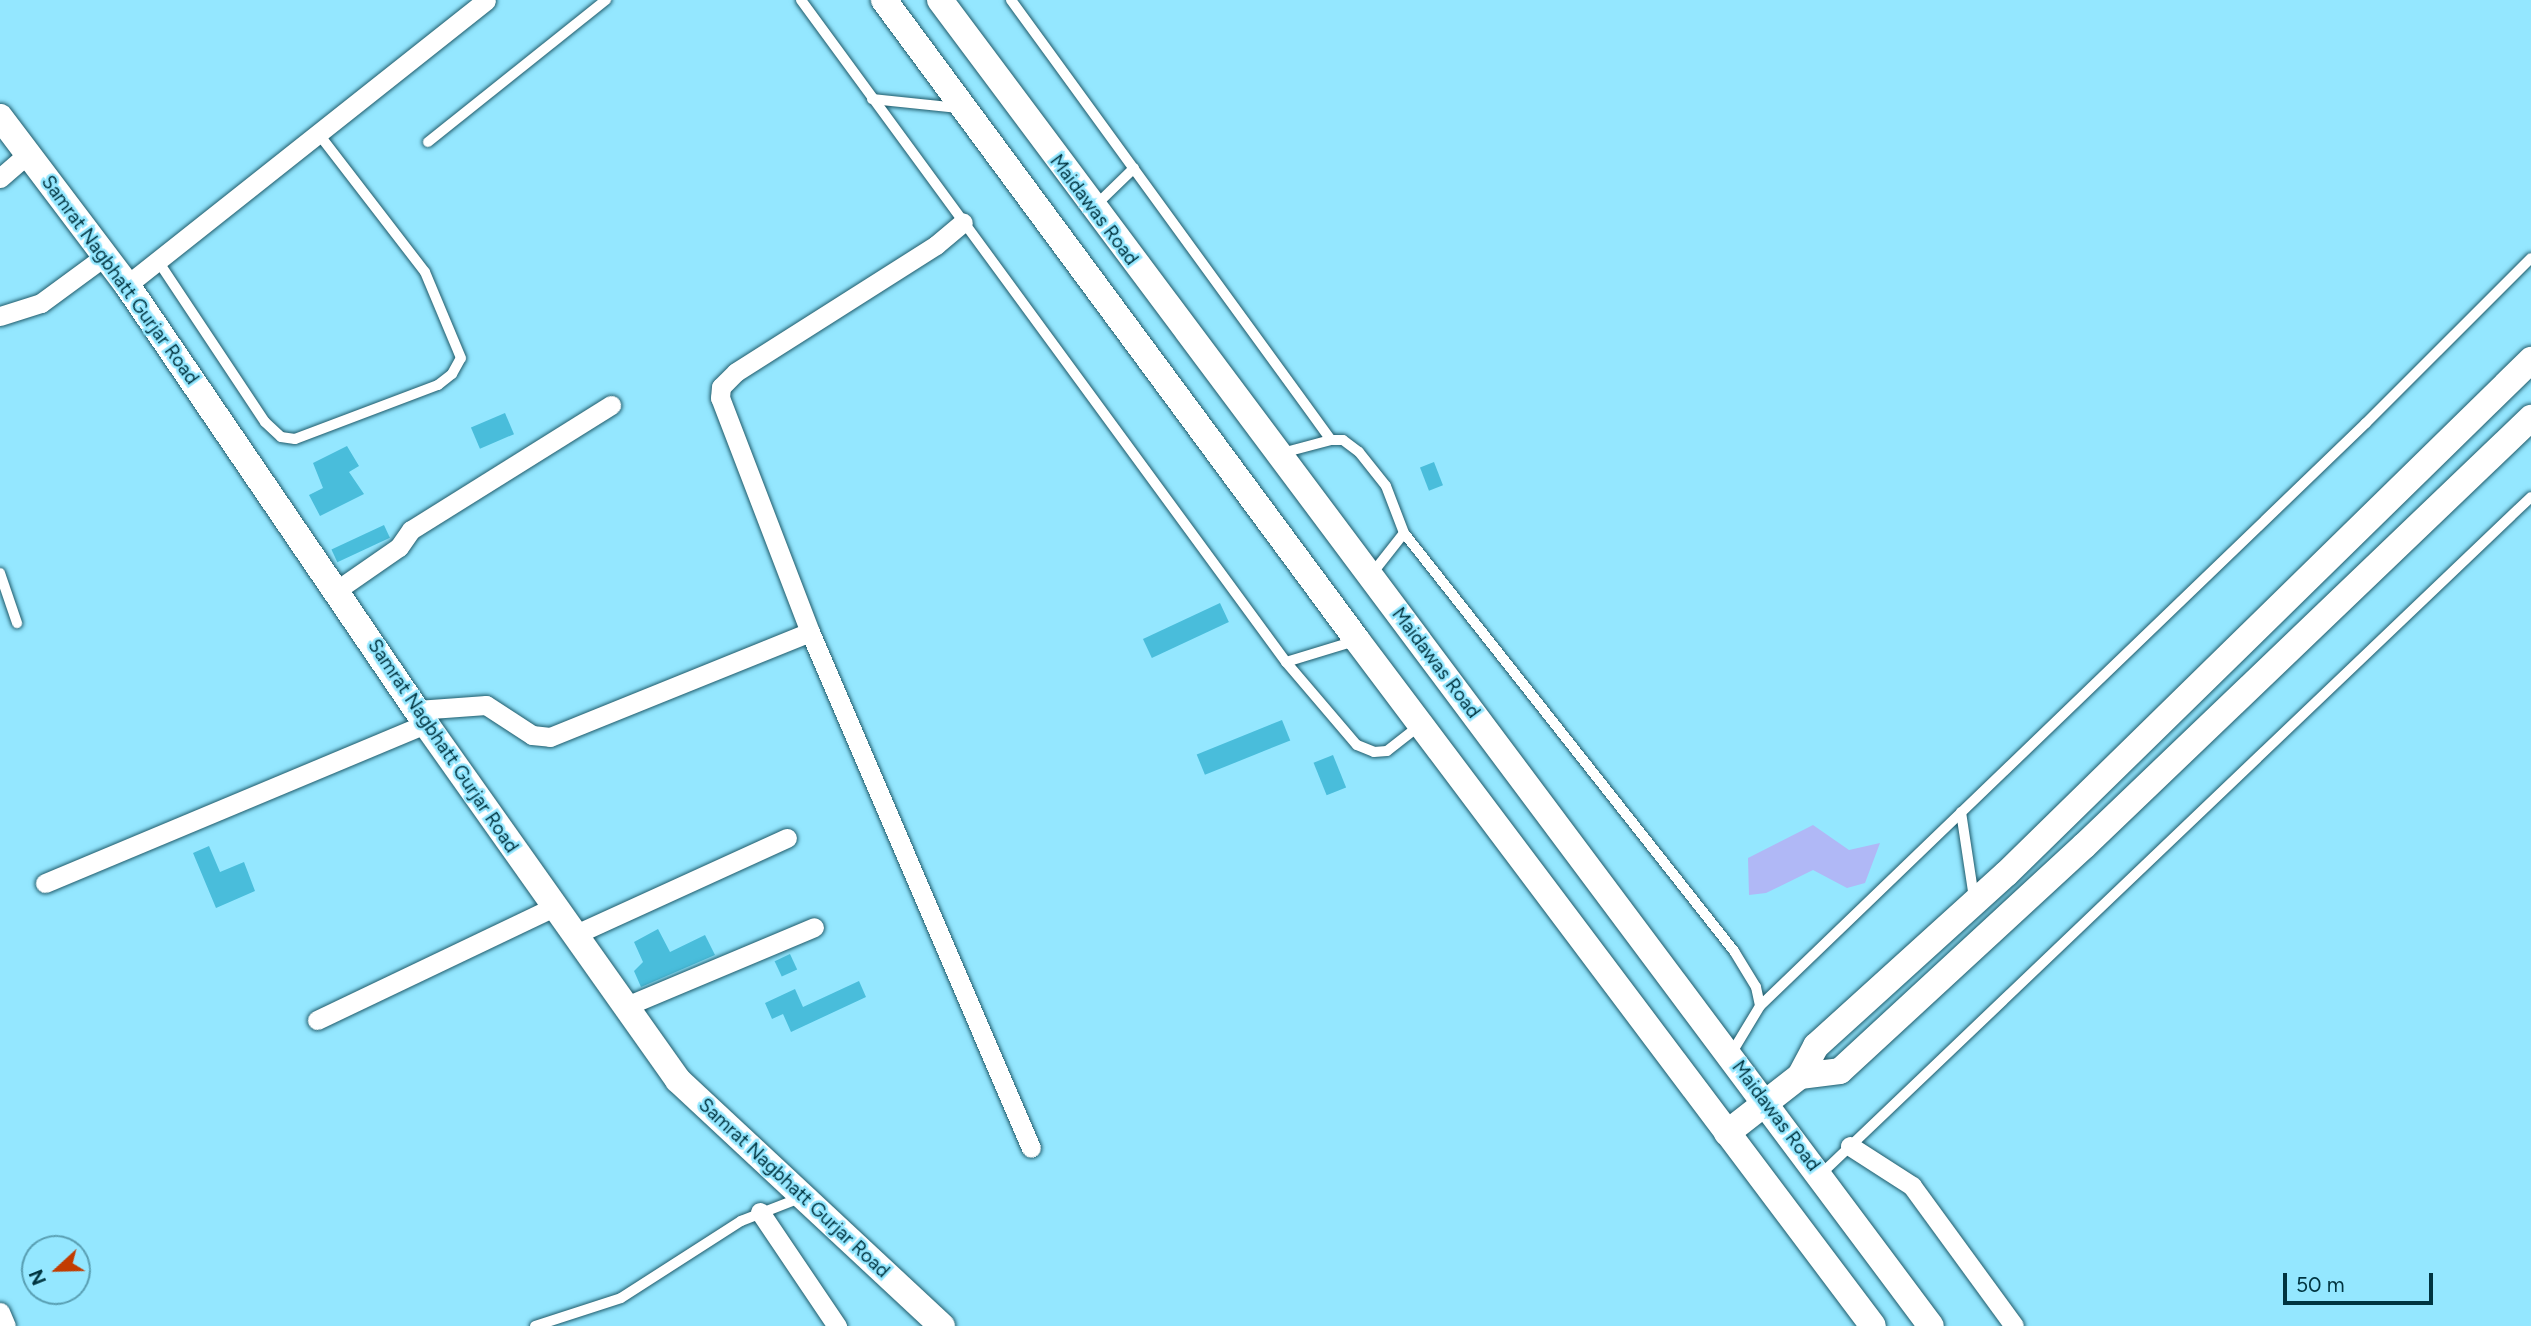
<!DOCTYPE html>
<html>
<head>
<meta charset="utf-8">
<style>
	body { margin:0 }
	#map { position:relative; width:2531px; height:1326px; overflow:hidden; background:#94e7ff; font-family:Figtree,sans-serif }
	div>[style] { position:absolute }
	[style*='--x'] { left:calc(var(--x)*1px); top:calc(var(--y)*1px); width:calc(var(--w)*1px); rotate:calc(var(--a)*1deg) }
	.water>* { inset:0; background:#b0b8f6 }
	.building>* { inset:0; background:#49bddb; transform-origin:0 0 }
	.roads { filter:drop-shadow(0 0 2px #1f5a6a) drop-shadow(0 0 2px #1f5a6a) }
	.lane>* { height:10px; margin:-5px; padding:0 5px; transform-origin:5px; border-radius:5px; background:#fff }
	.street>* { height:19px; margin:-9.5px; padding:0 9.5px; transform-origin:9.5px; border-radius:9.5px; background:#fff }
	.secondary>* { height:26px; margin:-13px; padding:0 13px; transform-origin:13px; border-radius:13px; background:#fff }
	span { translate:-50% -50%; white-space:nowrap; text-align:center; line-height:1.15; -webkit-text-stroke:5px #94e7ff; paint-order:stroke }
	.street-label { font-size:19px; color:#003440 }
	.north { position:absolute; left:21px; top:1235px; width:70px; height:70px; box-sizing:border-box; background:#94e7ff; border:2px solid #599fb3; border-radius:50%; rotate:248deg; font-size:19px; font-weight:700; line-height:28px; text-align:center; color:#003440 }
	.north::after { content:''; display:block; margin:auto; width:24px; height:32px; background:#c23c00; clip-path:polygon(50% 0,100% 100%,50% 72%,0 100%) }
	.scale { position:absolute; left:2283px; top:1273px; width:150px; height:32px; box-sizing:border-box; border:4px solid #003440; border-top:0; padding-left:9px; font-size:21px; line-height:24px; white-space:nowrap; color:#003440; -webkit-text-stroke:5px #94e7ff; paint-order:stroke }
</style>
</head>
<body>
<div id="map">
	<div class="water">
		<i style="clip-path:polygon(1813px 825px,1849px 850px,1880px 843px,1865px 883px,1847px 888px,1813px 870px,1766px 893px,1749px 895px,1748px 858px)"></i>
	</div>
	<div class="building">
		<i style="left:505px;top:413px;width:23px;height:37px;rotate:67deg"></i>
		<i style="clip-path:polygon(347px 446px,359px 466px,349px 472px,364px 494px,320px 516px,309px 495px,323px 488px,313px 463px)"></i>
		<i style="left:1434px;top:462px;width:25px;height:15px;rotate:69deg"></i>
		<i style="left:384px;top:525px;width:14px;height:58px;rotate:65deg"></i>
		<i style="left:1220px;top:603px;width:21px;height:85px;rotate:65deg"></i>
		<i style="left:1282px;top:720px;width:22px;height:92px;rotate:68deg"></i>
		<i style="left:1333px;top:755px;width:35px;height:21px;rotate:68deg"></i>
		<i style="clip-path:polygon(209px 846px,220px 872px,244px 862px,255px 891px,216px 908px,193px 853px)"></i>
		<i style="clip-path:polygon(658px 929px,670px 952px,705px 935px,715px 955px,641px 987px,634px 971px,643px 962px,634px 942px)"></i>
		<i style="left:790px;top:954px;width:17px;height:17px;rotate:65deg"></i>
		<i style="clip-path:polygon(859px 981px,866px 997px,791px 1032px,783px 1014px,772px 1019px,765px 1003px,795px 989px,803px 1007px)"></i>
	</div>
	<div class="roads">
		<div class="lane">
			<i style="--x:801;--y:0;--w:821;--a:53.77"></i>
			<i style="--x:1286;--y:662;--w:109;--a:49.5"></i>
			<i style="--x:1357;--y:745;--w:18;--a:22"></i>
			<i style="--x:1374;--y:752;--w:13;--a:-4"></i>
			<i style="--x:1387;--y:751;--w:41;--a:-38"></i>
			<i style="--x:1011;--y:0;--w:544;--a:53.97"></i>
			<i style="--x:1331;--y:440;--w:12;--a:0"></i>
			<i style="--x:1343;--y:440;--w:20;--a:37"></i>
			<i style="--x:1359;--y:452;--w:43;--a:51.5"></i>
			<i style="--x:1386;--y:486;--w:50;--a:69"></i>
			<i style="--x:1404;--y:533;--w:533;--a:51.71"></i>
			<i style="--x:1734;--y:951;--w:42;--a:58.6"></i>
			<i style="--x:1756;--y:987;--w:19;--a:78"></i>
			<i style="--x:1760;--y:1006;--w:56;--a:121.1"></i>
			<i style="--x:872;--y:99;--w:87;--a:5.9"></i>
			<i style="--x:428;--y:142;--w:228;--a:-38.6"></i>
			<i style="--x:1096;--y:205;--w:53;--a:-44.2"></i>
			<i style="--x:158;--y:261;--w:193;--a:56.4"></i>
			<i style="--x:265;--y:422;--w:22;--a:43"></i>
			<i style="--x:281;--y:437;--w:14;--a:8"></i>
			<i style="--x:295;--y:439;--w:153;--a:-20.7"></i>
			<i style="--x:438;--y:385;--w:18;--a:-38"></i>
			<i style="--x:452;--y:374;--w:18;--a:-61"></i>
			<i style="--x:461;--y:358;--w:93;--a:-112.7"></i>
			<i style="--x:425;--y:272;--w:175;--a:-127.6"></i>
			<i style="--x:1282;--y:453;--w:51;--a:-14.9"></i>
			<i style="--x:0;--y:573;--w:53;--a:71.2"></i>
			<i style="--x:1371;--y:575;--w:53;--a:-51.8"></i>
			<i style="--x:1286;--y:662;--w:72;--a:-16.9"></i>
			<i style="--x:1961;--y:812;--w:87;--a:81.4"></i>
			<i style="--x:1760;--y:1006;--w:841;--a:-43.89"></i>
			<i style="--x:2366;--y:423;--w:233;--a:-45"></i>
			<i style="--x:1820;--y:1175;--w:982;--a:-43.64"></i>
			<i style="--x:535;--y:1326;--w:90;--a:-18"></i>
			<i style="--x:621;--y:1298;--w:143;--a:-32.7"></i>
			<i style="--x:741;--y:1221;--w:63;--a:-21.3"></i>
		</div>
		<div class="street">
			<i style="--x:0;--y:178;--w:37;--a:-41"></i>
			<i style="--x:127;--y:285;--w:458;--a:-38.4"></i>
			<i style="--x:0;--y:316;--w:43;--a:-17.6"></i>
			<i style="--x:41;--y:303;--w:79;--a:-36.3"></i>
			<i style="--x:337;--y:590;--w:75;--a:-34.7"></i>
			<i style="--x:399;--y:547;--w:21;--a:-55"></i>
			<i style="--x:411;--y:530;--w:236;--a:-32"></i>
			<i style="--x:810;--y:632;--w:251;--a:-111"></i>
			<i style="--x:720;--y:398;--w:11;--a:-85"></i>
			<i style="--x:721;--y:387;--w:21;--a:-45"></i>
			<i style="--x:736;--y:372;--w:237;--a:-32.4"></i>
			<i style="--x:936;--y:245;--w:35;--a:-40"></i>
			<i style="--x:417;--y:710;--w:69;--a:-4.1"></i>
			<i style="--x:486;--y:705;--w:55;--a:33.1"></i>
			<i style="--x:532;--y:735;--w:18;--a:6"></i>
			<i style="--x:550;--y:737;--w:280;--a:-22"></i>
			<i style="--x:810;--y:632;--w:561;--a:66.81"></i>
			<i style="--x:45;--y:883;--w:413;--a:-22.7"></i>
			<i style="--x:574;--y:935;--w:234;--a:-24.5"></i>
			<i style="--x:624;--y:1007;--w:206;--a:-22.8"></i>
			<i style="--x:317;--y:1020;--w:263;--a:-25.5"></i>
			<i style="--x:1850;--y:1146;--w:74;--a:32.8"></i>
			<i style="--x:1912;--y:1186;--w:173;--a:53.9"></i>
			<i style="--x:760;--y:1212;--w:138;--a:56"></i>
			<i style="--x:0;--y:1312;--w:15;--a:67"></i>
		</div>
		<div class="secondary">
			<i style="--x:884;--y:0;--w:796;--a:53.53"></i>
			<i style="--x:1357;--y:640;--w:858;--a:53.05"></i>
			<i style="--x:940;--y:0;--w:1655;--a:53.23"></i>
			<i style="--x:0;--y:117;--w:211;--a:52.9"></i>
			<i style="--x:127;--y:285;--w:531;--a:55.74"></i>
			<i style="--x:426;--y:724;--w:436;--a:54.7"></i>
			<i style="--x:678;--y:1080;--w:361;--a:43"></i>
			<i style="--x:1800;--y:1076;--w:40;--a:-7.1"></i>
			<i style="--x:1840;--y:1071;--w:332;--a:-42.7"></i>
			<i style="--x:2084;--y:846;--w:619;--a:-43.76"></i>
			<i style="--x:1727;--y:1133;--w:93;--a:-38"></i>
			<i style="--x:1800;--y:1076;--w:34;--a:-62"></i>
			<i style="--x:1816;--y:1046;--w:256;--a:-42.2"></i>
			<i style="--x:2006;--y:874;--w:735;--a:-44.39"></i>
		</div>
	</div>
	<div class="street-label">
		<span style="left:1094px;top:210px;rotate:53deg">Maidawas Road</span>
		<span style="left:120px;top:280px;rotate:54deg">Samrat Nagbhatt Gurjar Road</span>
		<span style="left:1436px;top:663px;rotate:53deg">Maidawas Road</span>
		<span style="left:443px;top:746px;rotate:56deg">Samrat Nagbhatt Gurjar Road</span>
		<span style="left:1776px;top:1116px;rotate:53deg">Maidawas Road</span>
		<span style="left:794px;top:1188px;rotate:43deg">Samrat Nagbhatt Gurjar Road</span>
	</div>
	<div class="north">N</div>
	<div class="scale">50 m</div>
</div>
</body>
</html>
